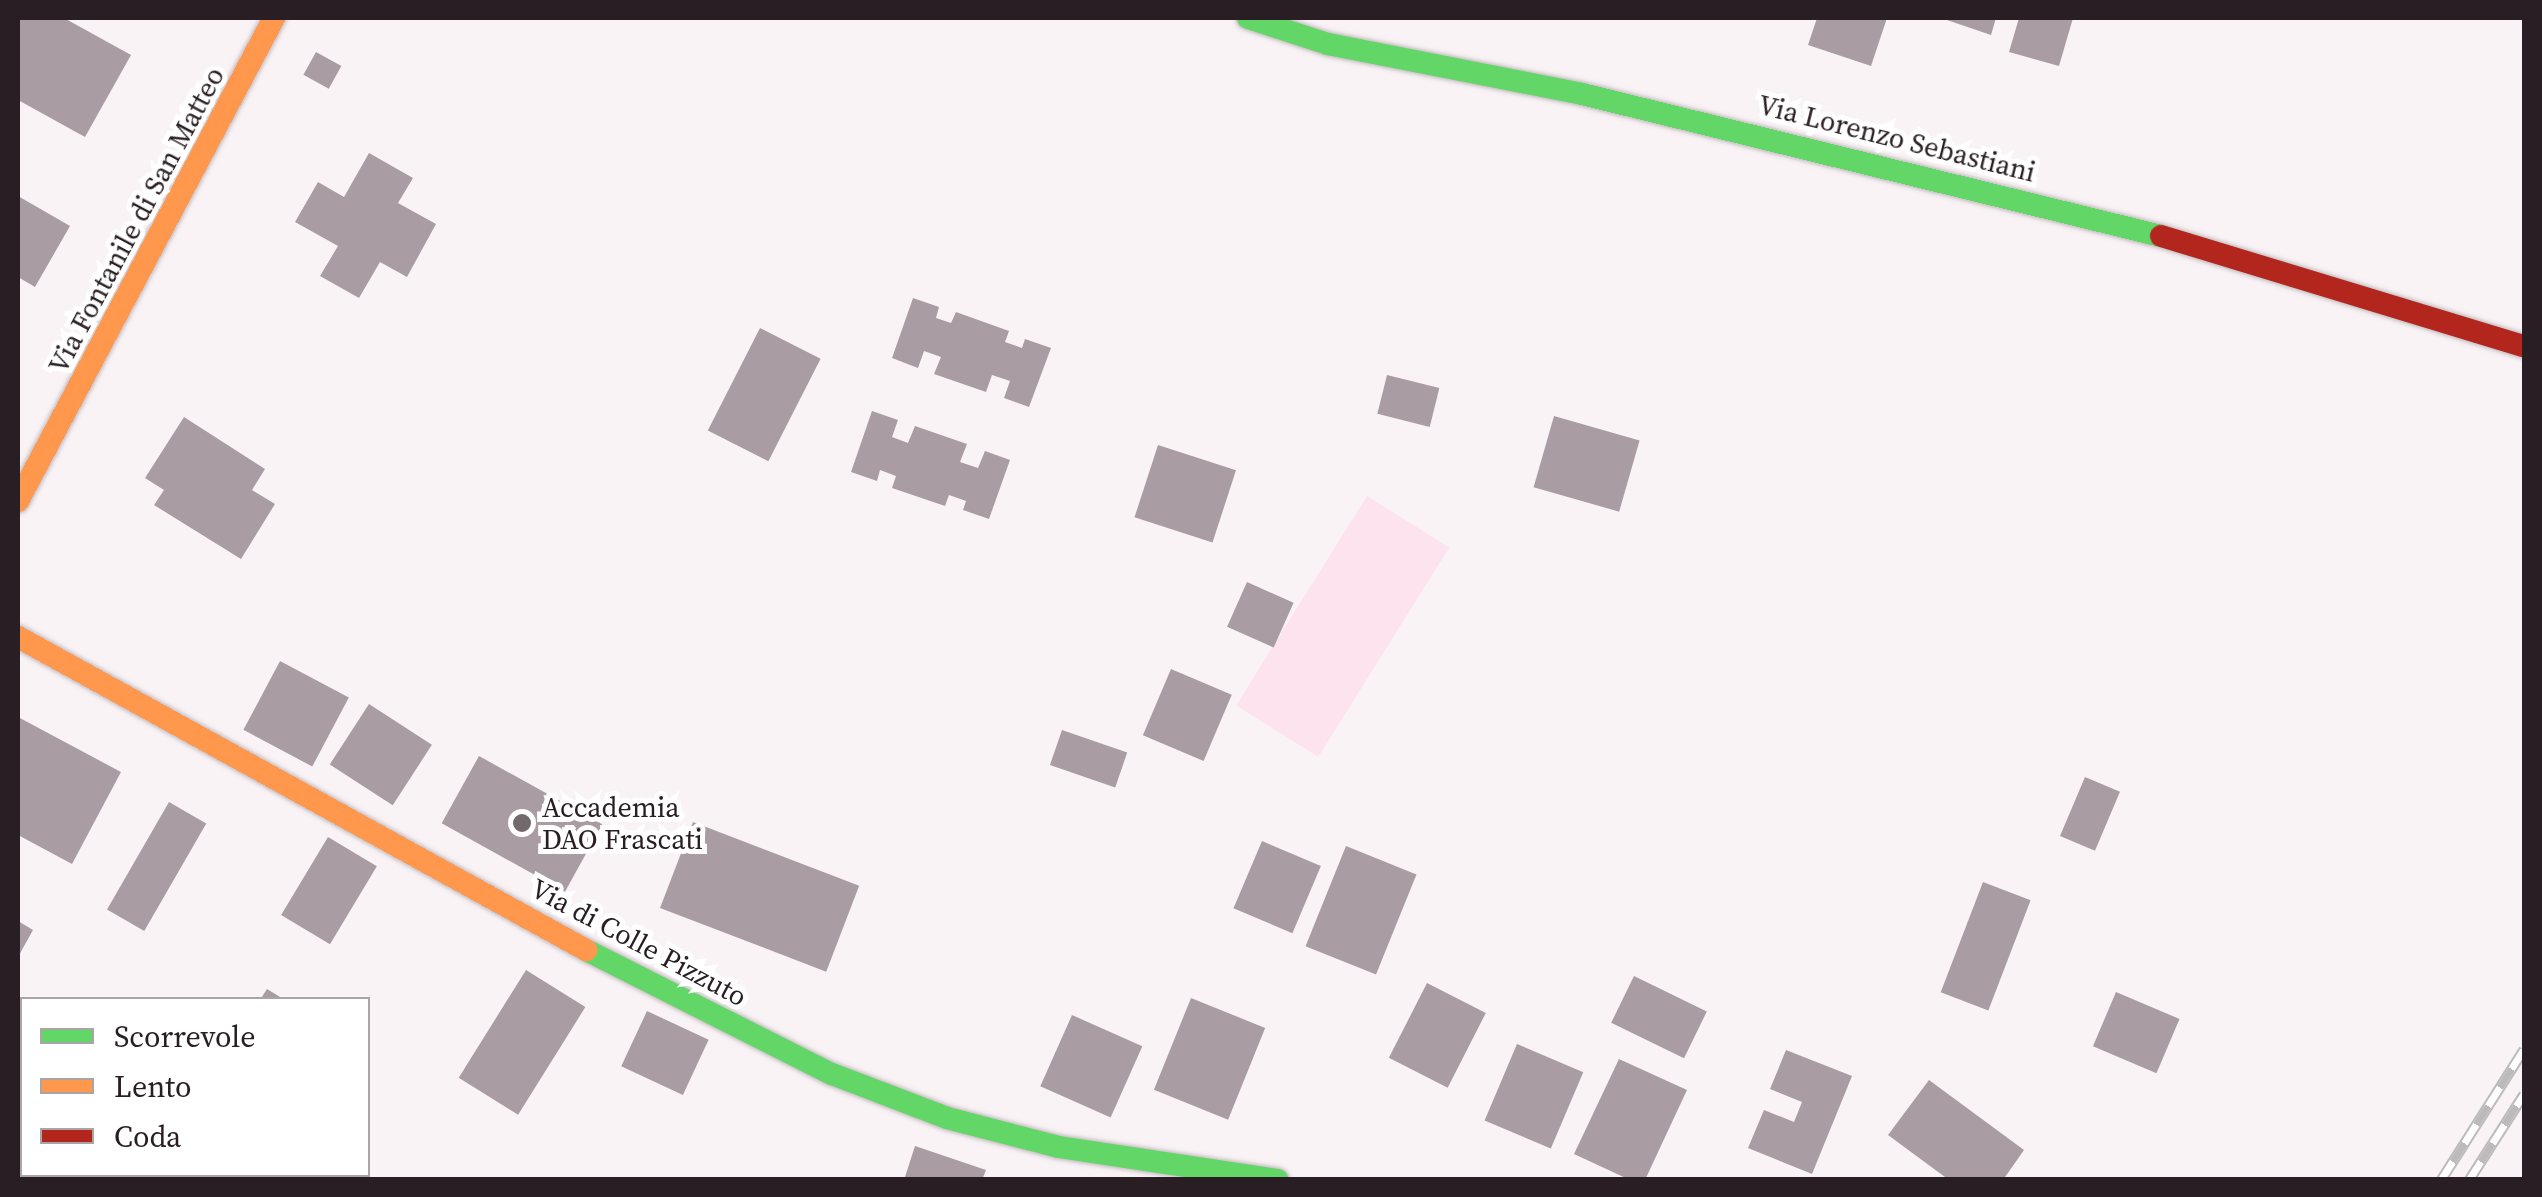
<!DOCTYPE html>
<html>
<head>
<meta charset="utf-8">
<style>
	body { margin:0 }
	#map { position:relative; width:2542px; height:1197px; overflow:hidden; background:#f9f3f6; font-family:"Source Serif 4",serif }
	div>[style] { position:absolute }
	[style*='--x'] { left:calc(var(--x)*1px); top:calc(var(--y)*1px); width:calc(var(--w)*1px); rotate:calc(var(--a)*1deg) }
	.green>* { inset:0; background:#fce3ee; transform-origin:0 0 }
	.building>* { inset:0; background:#aa9ca3; transform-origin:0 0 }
	.roads { filter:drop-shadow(0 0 2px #c2babd) drop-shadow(0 0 2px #c2babd) }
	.fast>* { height:22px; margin:-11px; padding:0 11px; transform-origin:11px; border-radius:11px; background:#63d668 }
	.slow>* { height:22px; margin:-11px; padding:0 11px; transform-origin:11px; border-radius:11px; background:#ff974d }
	.jam>* { height:22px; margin:-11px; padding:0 11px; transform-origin:11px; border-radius:11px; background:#b3261e }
	.rail>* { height:11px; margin-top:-5.5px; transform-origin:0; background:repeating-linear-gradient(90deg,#fff 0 22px,#bdbabb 0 44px); box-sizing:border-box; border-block:2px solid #bdbabb }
	.dots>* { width:28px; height:28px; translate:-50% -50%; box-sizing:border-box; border:5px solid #fff; border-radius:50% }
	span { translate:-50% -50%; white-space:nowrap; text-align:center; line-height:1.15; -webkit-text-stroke:10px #fff; paint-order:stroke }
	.street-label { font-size:28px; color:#291e23 }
	.poi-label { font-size:28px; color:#291e23 }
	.left { translate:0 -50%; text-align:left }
	.frame { position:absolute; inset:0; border:20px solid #291e23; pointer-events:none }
	.legend { position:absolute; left:20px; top:997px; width:350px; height:180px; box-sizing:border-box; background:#fff; border:2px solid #a9a5a7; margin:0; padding:12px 18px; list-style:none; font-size:30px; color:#291e23 }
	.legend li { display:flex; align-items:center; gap:20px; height:50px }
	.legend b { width:50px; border:2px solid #a9a5a7 }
</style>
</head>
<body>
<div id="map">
	<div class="green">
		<i style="left:1367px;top:496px;width:97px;height:247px;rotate:32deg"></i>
	</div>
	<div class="building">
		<i style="clip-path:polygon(18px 18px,64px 18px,131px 55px,85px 137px,18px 100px)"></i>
		<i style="clip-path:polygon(1817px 18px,1887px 18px,1871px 66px,1808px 45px)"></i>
		<i style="clip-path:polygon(1941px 18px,1996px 18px,1991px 35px)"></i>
		<i style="clip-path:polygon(2019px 18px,2073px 18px,2059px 66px,2009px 52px)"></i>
		<i style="left:316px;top:52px;width:29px;height:26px;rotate:29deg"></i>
		<i style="clip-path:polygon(369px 153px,413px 178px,398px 203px,436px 224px,407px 277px,380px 262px,359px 298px,320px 276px,338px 246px,295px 222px,318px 182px,344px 197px)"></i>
		<i style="clip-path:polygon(18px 196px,70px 226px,35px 287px,18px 277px)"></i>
		<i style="clip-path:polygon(913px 298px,939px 307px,936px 318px,951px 323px,956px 312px,1009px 331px,1005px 342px,1022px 348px,1025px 339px,1051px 348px,1029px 407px,1004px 398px,1010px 381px,992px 375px,986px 392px,934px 374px,941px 357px,924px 351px,918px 368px,892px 358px)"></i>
		<i style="left:760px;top:328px;width:68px;height:115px;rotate:27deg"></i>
		<i style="left:1387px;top:375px;width:54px;height:40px;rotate:14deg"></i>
		<i style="clip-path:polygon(872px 411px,898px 420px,892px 437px,908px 443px,915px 426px,967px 444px,960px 462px,978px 468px,985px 451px,1010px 460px,989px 519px,963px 510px,966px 501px,949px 495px,945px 506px,892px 488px,896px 476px,880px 470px,877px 481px,851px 472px)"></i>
		<i style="left:1554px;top:416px;width:89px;height:74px;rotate:16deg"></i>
		<i style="clip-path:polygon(184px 417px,265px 469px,252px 490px,275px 504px,241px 559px,154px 505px,164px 490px,145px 478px)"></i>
		<i style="left:1158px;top:445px;width:82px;height:76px;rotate:18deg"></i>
		<i style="left:1247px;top:582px;width:51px;height:49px;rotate:24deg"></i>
		<i style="left:280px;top:661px;width:78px;height:78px;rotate:28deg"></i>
		<i style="left:1171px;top:669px;width:66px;height:72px;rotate:23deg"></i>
		<i style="left:369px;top:704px;width:75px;height:72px;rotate:33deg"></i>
		<i style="clip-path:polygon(18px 717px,121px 772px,72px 864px,18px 835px)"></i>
		<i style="left:1062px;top:730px;width:69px;height:37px;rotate:19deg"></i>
		<i style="left:479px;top:756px;width:141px;height:77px;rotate:29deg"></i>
		<i style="left:2085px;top:777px;width:38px;height:64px;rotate:23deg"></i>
		<i style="left:169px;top:802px;width:43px;height:124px;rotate:30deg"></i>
		<i style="left:693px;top:822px;width:178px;height:92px;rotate:21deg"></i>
		<i style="left:328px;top:837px;width:57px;height:91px;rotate:31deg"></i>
		<i style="left:1262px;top:841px;width:64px;height:73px;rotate:23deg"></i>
		<i style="left:1346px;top:846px;width:76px;height:108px;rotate:22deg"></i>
		<i style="left:1983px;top:882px;width:51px;height:118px;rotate:21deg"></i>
		<i style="clip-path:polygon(18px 921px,33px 930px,18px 957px)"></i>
		<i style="left:526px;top:970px;width:70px;height:127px;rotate:32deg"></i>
		<i style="left:1634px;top:976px;width:81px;height:52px;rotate:26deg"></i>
		<i style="left:1427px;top:983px;width:66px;height:84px;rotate:27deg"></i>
		<i style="clip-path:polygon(267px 989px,285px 1000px,260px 1000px)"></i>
		<i style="left:2116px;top:992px;width:69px;height:59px;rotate:23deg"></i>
		<i style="left:1191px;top:998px;width:80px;height:99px;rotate:22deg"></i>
		<i style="left:647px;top:1011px;width:68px;height:61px;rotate:25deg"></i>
		<i style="left:1072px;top:1015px;width:77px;height:78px;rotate:24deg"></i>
		<i style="left:1517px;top:1044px;width:72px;height:83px;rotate:23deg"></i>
		<i style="clip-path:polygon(1786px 1050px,1852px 1076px,1812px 1174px,1748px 1148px,1764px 1110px,1794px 1122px,1802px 1102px,1770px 1089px)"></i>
		<i style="clip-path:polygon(1619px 1059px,1687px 1090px,1645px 1180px,1630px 1180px,1574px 1154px)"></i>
		<i style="clip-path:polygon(1929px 1080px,2024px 1150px,2003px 1180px,1949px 1180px,1888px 1135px)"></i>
		<i style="clip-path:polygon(915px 1146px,986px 1170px,982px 1180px,904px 1180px)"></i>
	</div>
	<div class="roads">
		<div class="fast">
			<i style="--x:1248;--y:18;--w:84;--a:18"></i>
			<i style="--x:1328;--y:44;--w:259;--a:11.1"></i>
			<i style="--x:1582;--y:94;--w:596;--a:13.78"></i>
			<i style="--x:586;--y:950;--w:275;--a:26.8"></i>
			<i style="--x:832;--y:1074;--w:123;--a:20.9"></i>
			<i style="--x:947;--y:1118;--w:116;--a:14.5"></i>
			<i style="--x:1059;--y:1147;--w:221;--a:8.6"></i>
		</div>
		<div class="slow">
			<i style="--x:18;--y:501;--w:547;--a:-62.08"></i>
			<i style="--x:18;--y:637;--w:649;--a:28.86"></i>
		</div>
		<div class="jam">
			<i style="--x:2161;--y:236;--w:379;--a:16.9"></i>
		</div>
	</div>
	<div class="rail">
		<i style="--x:2441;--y:1180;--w:155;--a:-57.6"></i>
		<i style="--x:2469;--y:1180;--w:102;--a:-57.4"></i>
	</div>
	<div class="dots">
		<i style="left:522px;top:823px;background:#72696d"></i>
	</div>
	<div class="street-label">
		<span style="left:1897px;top:138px;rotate:14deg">Via Lorenzo Sebastiani</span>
		<span style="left:136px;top:220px;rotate:-62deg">Via Fontanile di San Matteo</span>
		<span style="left:639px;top:942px;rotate:28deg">Via di Colle Pizzuto</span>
	</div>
	<div class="poi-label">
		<span class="left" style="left:542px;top:823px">Accademia<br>DAO Frascati</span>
	</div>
	<div class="frame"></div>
	<ul class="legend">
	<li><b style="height:12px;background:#63d668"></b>Scorrevole</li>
	<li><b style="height:12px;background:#ff974d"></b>Lento</li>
	<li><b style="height:12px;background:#b3261e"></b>Coda</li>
	</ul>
</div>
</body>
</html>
